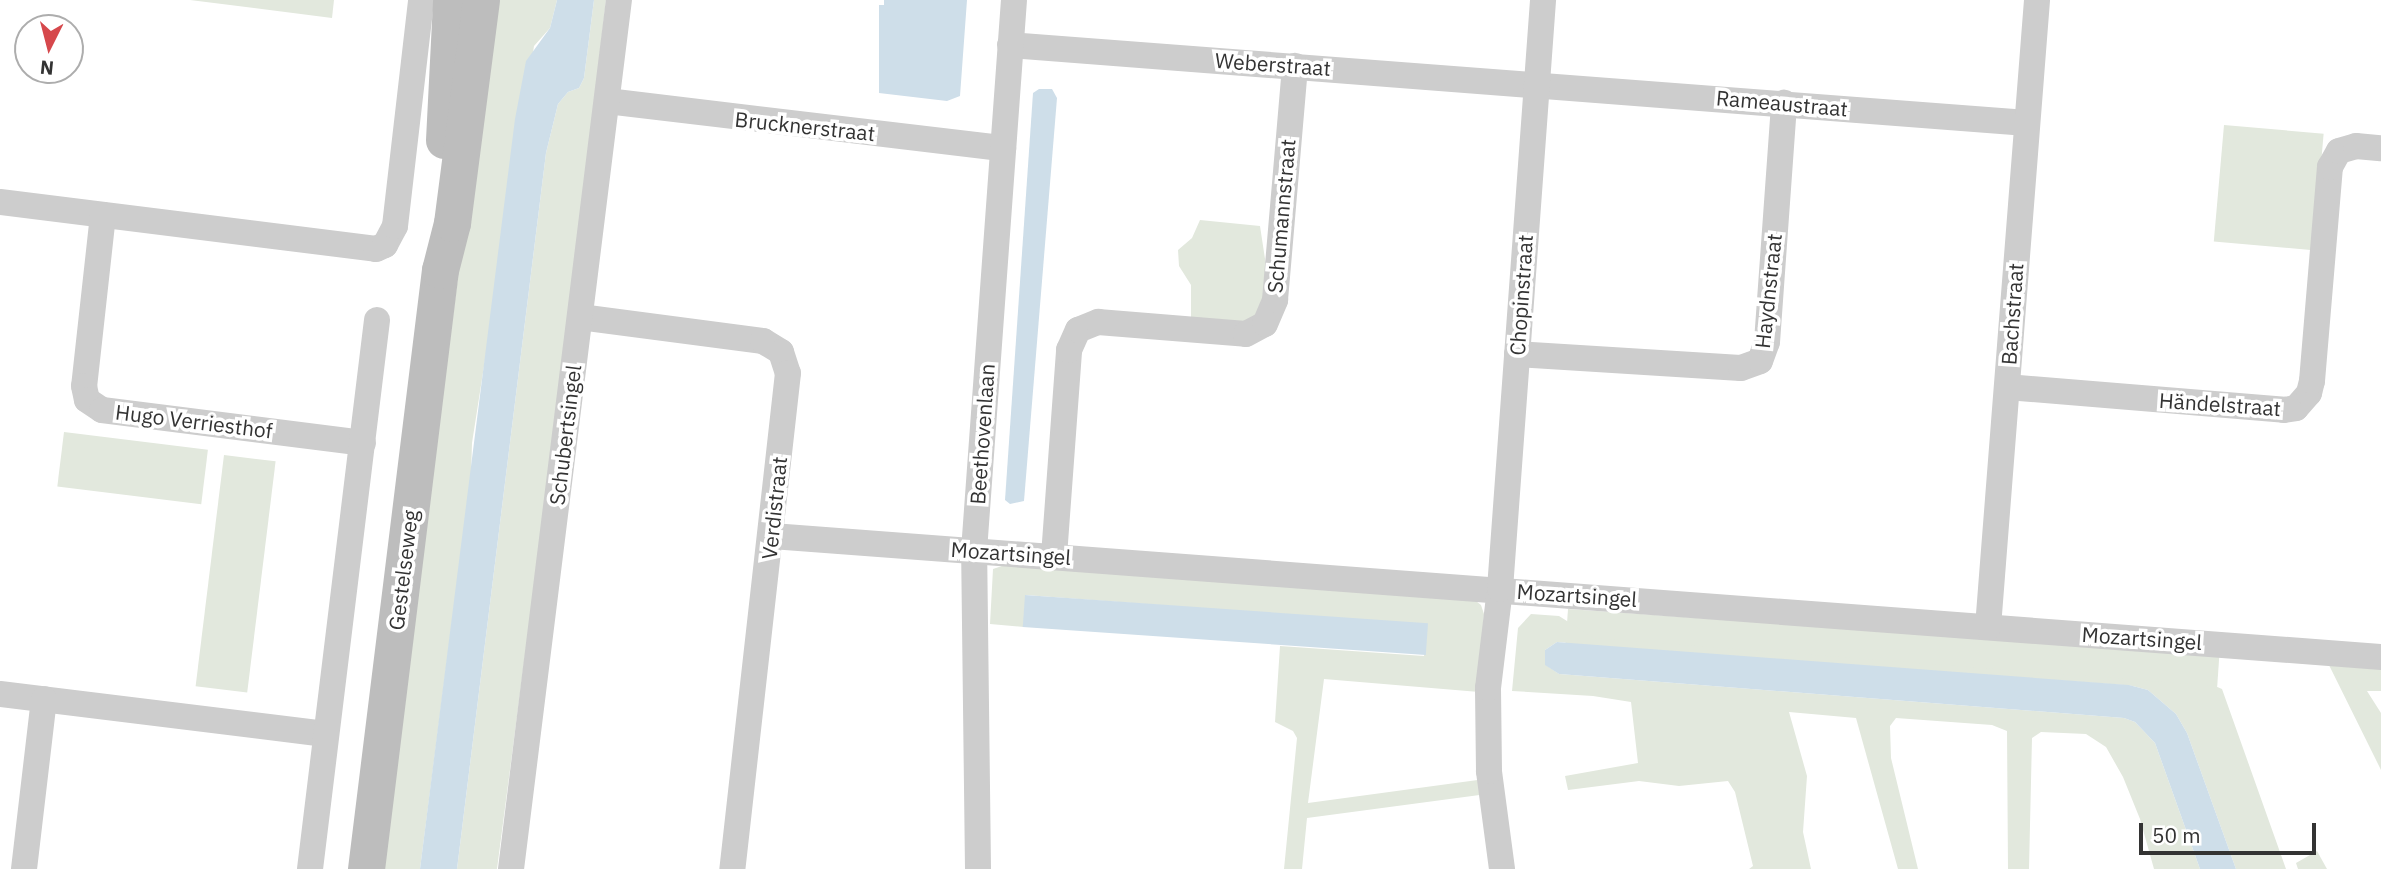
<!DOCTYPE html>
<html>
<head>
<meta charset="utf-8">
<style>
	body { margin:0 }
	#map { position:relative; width:2381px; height:869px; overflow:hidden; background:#fff; font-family:"IBM Plex Sans",sans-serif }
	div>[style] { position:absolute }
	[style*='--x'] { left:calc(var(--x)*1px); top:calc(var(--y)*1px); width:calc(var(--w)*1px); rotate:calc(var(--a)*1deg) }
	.green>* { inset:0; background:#e2e8dd; transform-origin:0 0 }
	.water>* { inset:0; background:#cedee9; transform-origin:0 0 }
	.street>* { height:26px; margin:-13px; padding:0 13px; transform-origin:13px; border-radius:13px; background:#cdcdcd }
	.secondary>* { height:37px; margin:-18.5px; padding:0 18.5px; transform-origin:18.5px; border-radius:18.5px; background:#bdbdbd }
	span { translate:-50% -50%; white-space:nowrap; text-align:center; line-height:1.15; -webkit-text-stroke:7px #fff; paint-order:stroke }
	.street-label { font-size:21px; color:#333 }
	.north { position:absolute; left:14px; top:14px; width:70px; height:70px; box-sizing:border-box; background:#fff; border:2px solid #adadad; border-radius:50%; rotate:186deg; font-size:19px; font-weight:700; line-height:28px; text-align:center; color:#333 }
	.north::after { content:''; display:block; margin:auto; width:24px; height:32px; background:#d6484c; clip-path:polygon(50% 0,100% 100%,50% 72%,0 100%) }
	.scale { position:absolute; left:2139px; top:823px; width:177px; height:32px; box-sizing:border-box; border:4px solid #333; border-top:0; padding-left:9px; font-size:21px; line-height:24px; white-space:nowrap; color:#333; -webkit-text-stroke:5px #fff; paint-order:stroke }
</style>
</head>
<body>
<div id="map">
	<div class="green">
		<i style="clip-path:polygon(190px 0,334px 0,332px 18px)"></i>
		<i style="clip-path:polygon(494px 0,557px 0,550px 28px,534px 46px,472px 443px,471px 475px,420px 869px,381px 869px)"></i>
		<i style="clip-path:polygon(594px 0,606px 0,573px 288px,497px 869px,457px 869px,546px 153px,558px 104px,568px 92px,579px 88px,584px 78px)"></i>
		<i style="left:2224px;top:125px;width:100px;height:117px;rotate:5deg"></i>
		<i style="clip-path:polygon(1200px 220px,1260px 226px,1269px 285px,1257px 324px,1191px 323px,1191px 285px,1179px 266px,1178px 250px,1192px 238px)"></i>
		<i style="left:64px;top:432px;width:145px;height:55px;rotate:7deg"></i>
		<i style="left:224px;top:455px;width:52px;height:233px;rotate:7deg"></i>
		<i style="clip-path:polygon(1011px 563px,1468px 595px,1481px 605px,1484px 614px,1479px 692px,1324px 679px,1308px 803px,1485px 779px,1487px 794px,1307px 818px,1302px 869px,1284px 869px,1297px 738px,1293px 731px,1275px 722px,1280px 646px,1424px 656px,1427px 625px,1026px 595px,1024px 627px,990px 624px,993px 569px)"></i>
		<i style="left:1568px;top:609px;width:653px;height:37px;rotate:4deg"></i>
		<i style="clip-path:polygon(1531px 614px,1559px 616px,1594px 638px,2215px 686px,2222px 689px,2286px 869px,2236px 869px,2187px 733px,2176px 714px,2148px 690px,2129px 685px,1557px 642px,1545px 650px,1546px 665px,1559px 674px,2124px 718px,2135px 722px,2155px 743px,2200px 869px,2154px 869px,2140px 819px,2123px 777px,2106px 747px,2086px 734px,2041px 732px,2032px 738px,2029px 869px,2008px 869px,2007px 731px,1992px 725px,1896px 718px,1890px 726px,1891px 758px,1918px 869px,1898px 869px,1856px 718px,1789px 712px,1807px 776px,1803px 832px,1811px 869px,1749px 869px,1753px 866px,1735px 792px,1728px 781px,1679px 786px,1639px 781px,1568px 790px,1565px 776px,1638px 763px,1631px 702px,1593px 696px,1512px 691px,1518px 628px)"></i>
		<i style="clip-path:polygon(2326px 659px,2381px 662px,2381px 691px,2367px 691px,2381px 713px,2381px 770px)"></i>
		<i style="clip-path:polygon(2317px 851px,2327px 869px,2298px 869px,2296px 863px)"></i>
	</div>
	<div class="water">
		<i style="clip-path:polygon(557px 0,594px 0,584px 78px,579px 88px,568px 92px,558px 104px,546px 153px,457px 869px,420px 869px,515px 119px,526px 61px,550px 28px)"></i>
		<i style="clip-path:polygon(884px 0,967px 0,960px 96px,947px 101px,879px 93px,879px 5px,884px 5px)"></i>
		<i style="clip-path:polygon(1039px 89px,1052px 89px,1057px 98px,1024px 501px,1010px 504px,1005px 500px,1033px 93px)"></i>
		<i style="left:1025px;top:595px;width:404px;height:32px;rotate:4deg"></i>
		<i style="clip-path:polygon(1557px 642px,2129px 685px,2148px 690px,2176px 714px,2187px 733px,2236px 869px,2200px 869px,2155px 743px,2135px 722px,2124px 718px,1559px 674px,1545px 665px,1545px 650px)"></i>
	</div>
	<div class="street">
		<i style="--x:1010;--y:45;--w:1020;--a:4.39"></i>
		<i style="--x:607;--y:101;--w:399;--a:6.8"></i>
		<i style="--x:0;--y:202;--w:379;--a:7.1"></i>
		<i style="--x:376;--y:249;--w:10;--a:-24"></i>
		<i style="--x:385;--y:245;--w:21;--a:-62"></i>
		<i style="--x:395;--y:226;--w:227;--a:-83.4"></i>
		<i style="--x:103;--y:215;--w:172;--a:96.3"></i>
		<i style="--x:84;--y:386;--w:14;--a:78"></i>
		<i style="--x:87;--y:400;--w:18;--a:34"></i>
		<i style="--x:102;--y:410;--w:263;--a:7.2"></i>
		<i style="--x:580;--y:317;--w:185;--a:7.5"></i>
		<i style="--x:763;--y:341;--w:21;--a:31"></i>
		<i style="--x:781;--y:352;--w:22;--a:72"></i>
		<i style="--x:788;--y:373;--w:499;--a:96.4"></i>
		<i style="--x:1517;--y:354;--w:224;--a:3.6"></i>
		<i style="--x:1741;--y:368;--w:20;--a:-20"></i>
		<i style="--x:1760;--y:361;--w:20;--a:-70"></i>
		<i style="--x:1767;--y:342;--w:240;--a:-85.9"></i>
		<i style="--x:2007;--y:387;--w:278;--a:4.7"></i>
		<i style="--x:2284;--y:410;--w:12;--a:-9"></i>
		<i style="--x:2296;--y:408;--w:20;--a:-49"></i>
		<i style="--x:2309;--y:393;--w:12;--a:-76"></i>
		<i style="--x:2312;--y:381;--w:215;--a:-85.2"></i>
		<i style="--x:2330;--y:167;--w:18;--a:-61"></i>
		<i style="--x:2339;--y:151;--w:18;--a:-16"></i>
		<i style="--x:2356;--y:146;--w:25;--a:5"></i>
		<i style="--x:772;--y:536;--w:1614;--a:4.3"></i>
		<i style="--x:1054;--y:556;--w:207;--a:-85.8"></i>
		<i style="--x:1069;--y:350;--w:22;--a:-66"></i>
		<i style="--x:1078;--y:330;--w:22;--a:-22"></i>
		<i style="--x:1098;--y:322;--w:148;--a:4.6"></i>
		<i style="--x:1246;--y:334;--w:21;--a:-28"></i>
		<i style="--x:1265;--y:324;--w:26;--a:-67"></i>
		<i style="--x:1275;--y:300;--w:235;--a:-85.1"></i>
		<i style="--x:1988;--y:627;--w:629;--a:-85.53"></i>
		<i style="--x:0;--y:694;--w:328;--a:7"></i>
		<i style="--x:24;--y:869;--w:171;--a:-83.3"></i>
		<i style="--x:310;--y:869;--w:553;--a:-83.04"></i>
		<i style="--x:511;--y:869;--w:876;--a:-82.92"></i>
		<i style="--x:978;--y:869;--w:318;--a:-90.7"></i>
		<i style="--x:974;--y:551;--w:552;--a:-85.85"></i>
		<i style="--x:1502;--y:869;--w:99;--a:-97.6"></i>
		<i style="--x:1489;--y:771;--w:83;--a:-90.7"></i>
		<i style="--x:1488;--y:688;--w:100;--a:-83.1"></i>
		<i style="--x:1500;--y:589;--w:591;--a:-85.82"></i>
	</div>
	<div class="secondary">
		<i style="--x:444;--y:140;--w:140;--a:-87.1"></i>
		<i style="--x:366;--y:869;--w:604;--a:-82.96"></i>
		<i style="--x:440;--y:270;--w:49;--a:-75.7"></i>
		<i style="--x:452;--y:223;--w:225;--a:-82.6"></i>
	</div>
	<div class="street-label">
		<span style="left:1273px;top:64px;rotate:4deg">Weberstraat</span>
		<span style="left:1782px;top:103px;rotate:5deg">Rameaustraat</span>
		<span style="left:805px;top:126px;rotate:6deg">Brucknerstraat</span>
		<span style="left:1281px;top:216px;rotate:-85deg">Schumannstraat</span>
		<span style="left:1768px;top:291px;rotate:-84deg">Haydnstraat</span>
		<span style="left:1521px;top:295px;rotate:-86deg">Chopinstraat</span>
		<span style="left:2012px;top:314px;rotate:-86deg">Bachstraat</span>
		<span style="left:2220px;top:404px;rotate:4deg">Händelstraat</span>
		<span style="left:194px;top:421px;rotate:7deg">Hugo Verriesthof</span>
		<span style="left:982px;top:434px;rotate:-86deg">Beethovenlaan</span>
		<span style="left:565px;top:435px;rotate:-83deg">Schubertsingel</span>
		<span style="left:774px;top:508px;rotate:-84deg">Verdistraat</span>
		<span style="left:1011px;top:553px;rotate:4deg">Mozartsingel</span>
		<span style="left:403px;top:570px;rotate:-83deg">Gestelseweg</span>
		<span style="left:1577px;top:595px;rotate:4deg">Mozartsingel</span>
		<span style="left:2142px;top:638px;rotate:4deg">Mozartsingel</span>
	</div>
	<div class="north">N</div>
	<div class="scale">50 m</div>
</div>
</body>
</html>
